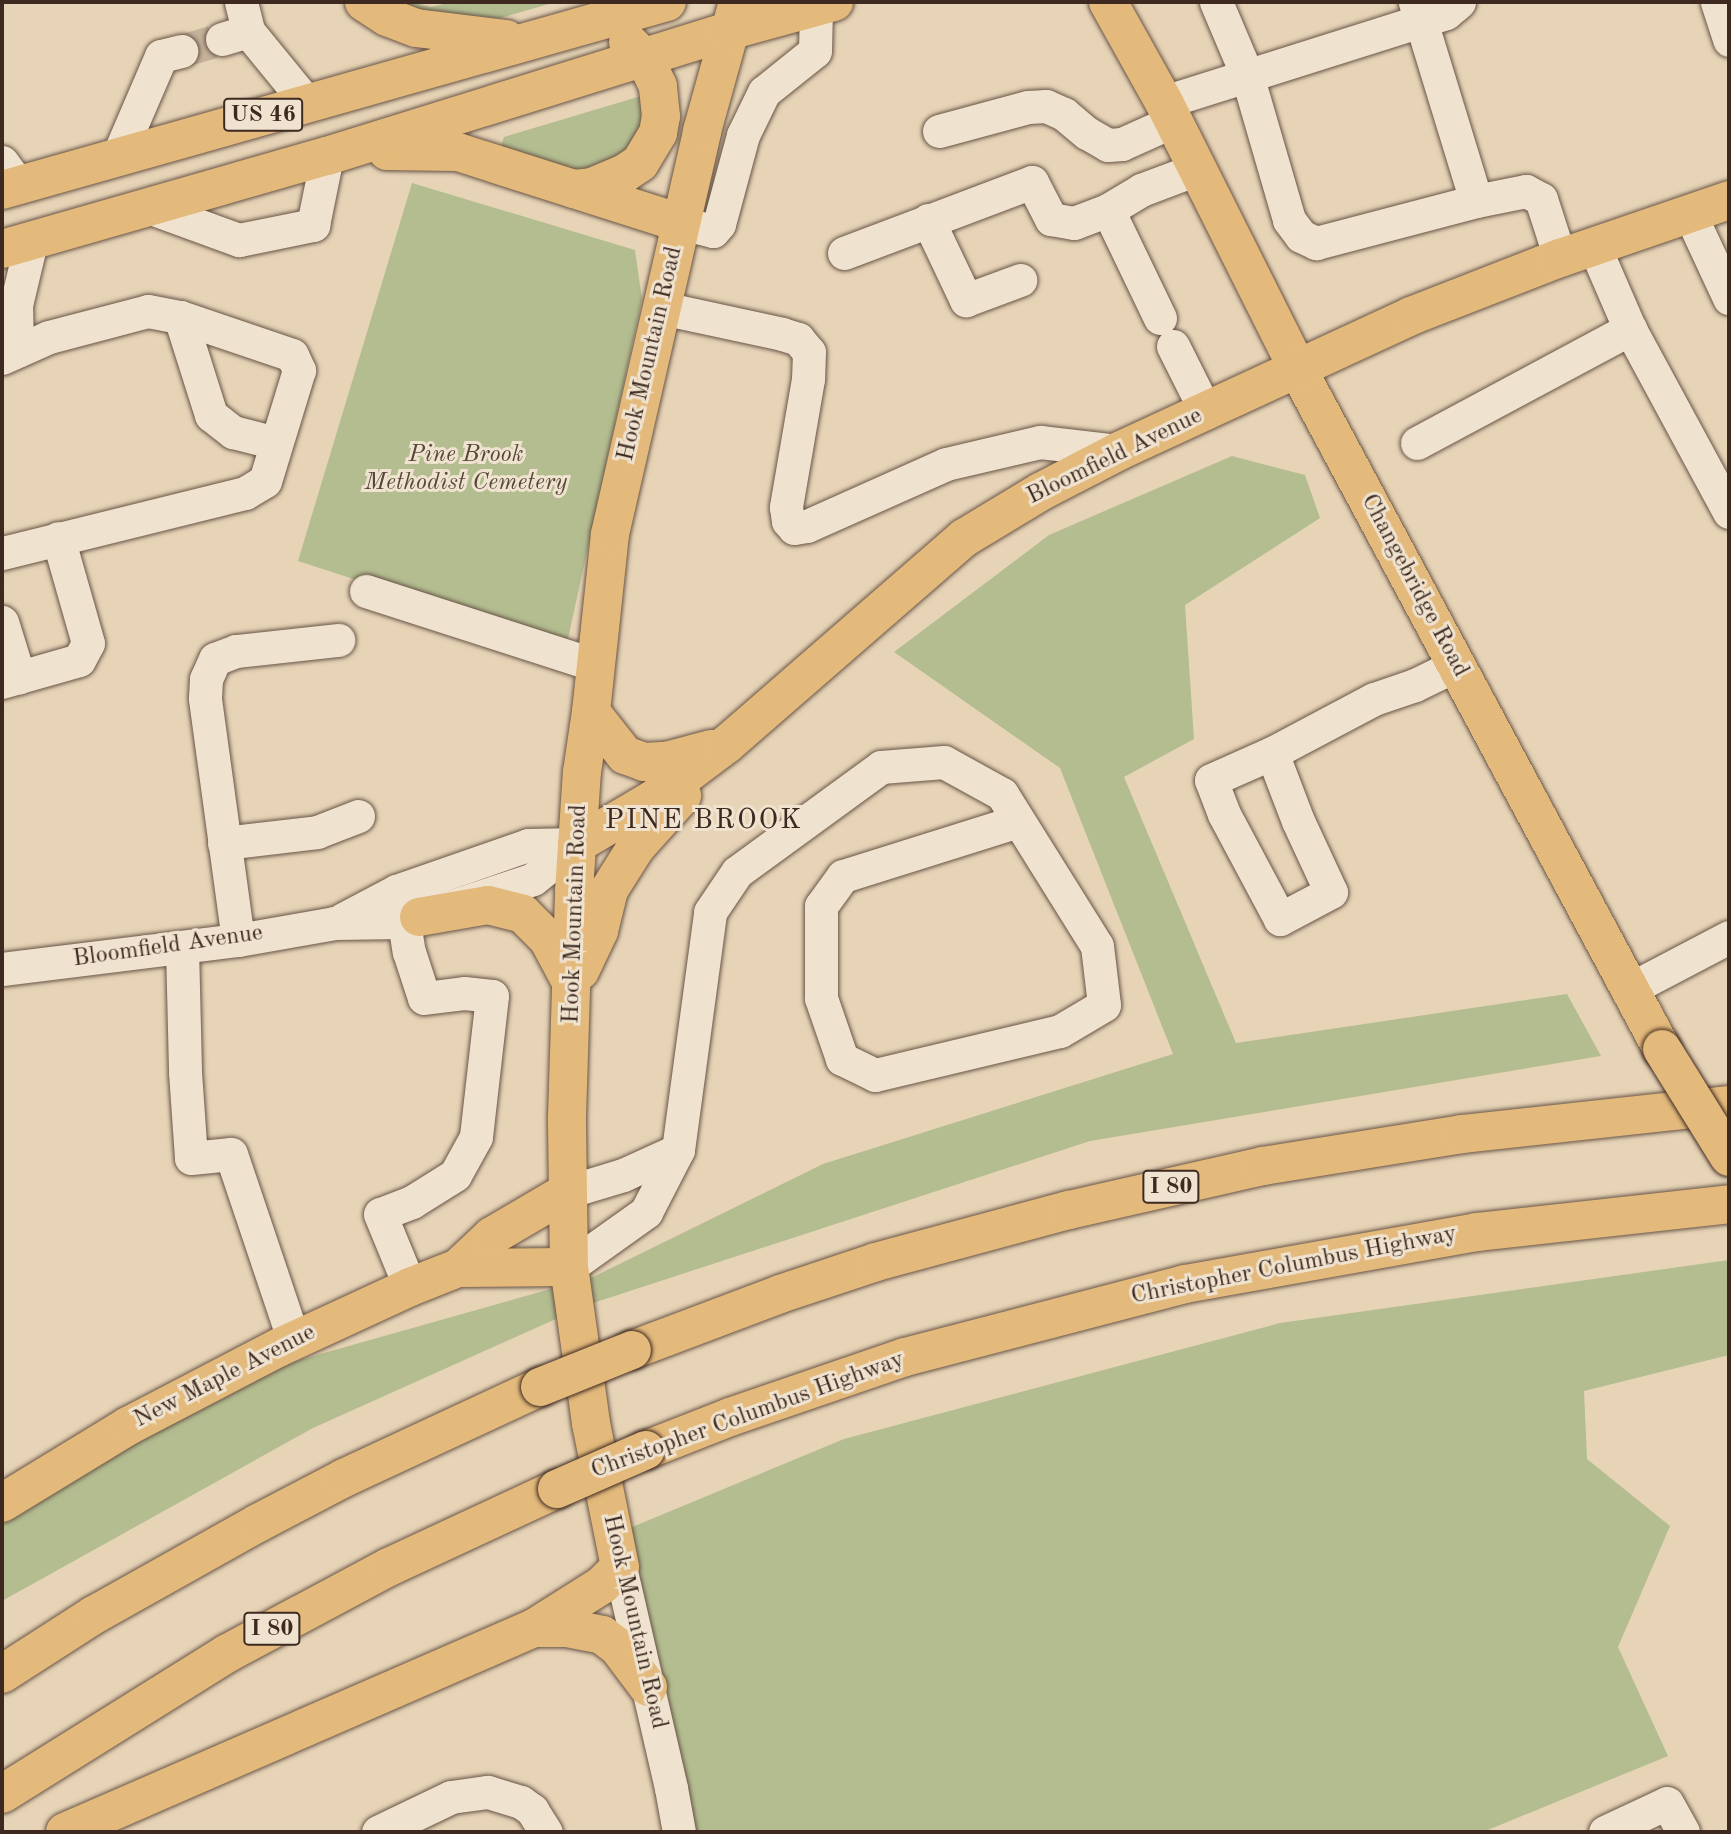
<!DOCTYPE html>
<html>
<head>
<meta charset="utf-8">
<style>
	body { margin:0 }
	#map { position:relative; width:1731px; height:1834px; overflow:hidden; background:#e7d4b7; font-family:"Old Standard TT",serif }
	div>[style] { position:absolute }
	[style*='--x'] { left:calc(var(--x)*1px); top:calc(var(--y)*1px); width:calc(var(--w)*1px); rotate:calc(var(--a)*1deg) }
	.green>* { inset:0; background:#b3bd90 }
	.minor-tunnel>* { height:33px; margin-top:-16.5px; transform-origin:0; background:repeating-linear-gradient(90deg,#c5b299 0 33px,transparent 0 50px) }
	.roads { filter:drop-shadow(0 0 2px #685446) drop-shadow(0 0 2px #685446) }
	.minor>* { height:33px; margin:-16.5px; padding:0 16.5px; transform-origin:16.5px; border-radius:16.5px; background:#efe3d0 }
	.major>* { height:38px; margin:-19px; padding:0 19px; transform-origin:19px; border-radius:19px; background:#e4ba7c }
	.highway>* { height:38px; margin:-19px; padding:0 19px; transform-origin:19px; border-radius:19px; background:#e4ba7c }
	.bridges { filter:drop-shadow(0 0 2px #3e2920) drop-shadow(0 0 2px #3e2920) }
	.major-bridge>* { height:38px; margin:-19px; padding:0 19px; transform-origin:19px; border-radius:19px; background:#e4ba7c }
	.highway-bridge>* { height:38px; margin:-19px; padding:0 19px; transform-origin:19px; border-radius:19px; background:#e4ba7c }
	span { translate:-50% -50%; white-space:nowrap; text-align:center; line-height:1.15; -webkit-text-stroke:6px #efe3d0; paint-order:stroke }
	.shield-label span { padding:2px 5px; background:#efe3d0; border:2px solid; border-radius:5px; -webkit-text-stroke-width:0 }
	.shield-label { font-size:23px; color:#3e2920; font-weight:700 }
	.street-label { font-size:24px; color:#3e2920 }
	.park-label { font-size:24px; color:#554736; font-style:italic }
	.quarter-label { font-size:28px; color:#3e2920; letter-spacing:2px }
	.frame { position:absolute; inset:0; border:4px solid #3e2920; pointer-events:none }
</style>
</head>
<body>
<div id="map">
	<div class="green">
		<i style="clip-path:polygon(385px 2px,412px 2px,431px 7px,452px 2px,556px 2px,479px 24px)"></i>
		<i style="clip-path:polygon(641px 96px,642px 122px,636px 139px,626px 154px,603px 171px,562px 169px,501px 146px,504px 137px)"></i>
		<i style="clip-path:polygon(412px 183px,635px 250px,642px 299px,566px 648px,298px 561px)"></i>
		<i style="clip-path:polygon(1232px 456px,1305px 475px,1320px 518px,1185px 605px,1194px 739px,1124px 777px,1236px 1043px,1567px 994px,1601px 1056px,1090px 1141px,587px 1305px,313px 1428px,2px 1601px,2px 1512px,193px 1390px,593px 1277px,823px 1164px,1173px 1054px,1060px 768px,894px 652px,1049px 535px)"></i>
		<i style="clip-path:polygon(1729px 1260px,1729px 1355px,1584px 1391px,1587px 1459px,1670px 1526px,1618px 1647px,1668px 1756px,1483px 1832px,668px 1832px,613px 1535px,844px 1439px,1280px 1323px)"></i>
	</div>
	<div class="minor-tunnel">
		<i style="--x:181;--y:51;--w:43;--a:-16.3"></i>
	</div>
	<div class="roads">
		<div class="minor">
			<i style="--x:241;--y:2;--w:30;--a:76"></i>
			<i style="--x:1216;--y:2;--w:79;--a:67"></i>
			<i style="--x:1247;--y:75;--w:151;--a:73.8"></i>
			<i style="--x:1289;--y:220;--w:20;--a:53"></i>
			<i style="--x:1301;--y:236;--w:17;--a:25"></i>
			<i style="--x:1316;--y:243;--w:165;--a:-14.7"></i>
			<i style="--x:1459;--y:2;--w:17;--a:140"></i>
			<i style="--x:1446;--y:13;--w:26;--a:162"></i>
			<i style="--x:1421;--y:21;--w:188;--a:73"></i>
			<i style="--x:1476;--y:201;--w:51;--a:-11.3"></i>
			<i style="--x:1526;--y:191;--w:17;--a:28"></i>
			<i style="--x:1541;--y:199;--w:62;--a:72.1"></i>
			<i style="--x:1717;--y:2;--w:40;--a:72"></i>
			<i style="--x:222;--y:39;--w:27;--a:-17"></i>
			<i style="--x:248;--y:31;--w:93;--a:50.7"></i>
			<i style="--x:1164;--y:102;--w:269;--a:-17.5"></i>
			<i style="--x:1421;--y:21;--w:20;--a:-108"></i>
			<i style="--x:939;--y:131;--w:92;--a:-15.1"></i>
			<i style="--x:1028;--y:107;--w:18;--a:-3"></i>
			<i style="--x:1046;--y:106;--w:20;--a:24"></i>
			<i style="--x:1064;--y:114;--w:30;--a:40"></i>
			<i style="--x:1087;--y:133;--w:24;--a:30"></i>
			<i style="--x:1108;--y:145;--w:14;--a:-4"></i>
			<i style="--x:1122;--y:144;--w:56;--a:-24.3"></i>
			<i style="--x:118;--y:156;--w:109;--a:-66.7"></i>
			<i style="--x:161;--y:56;--w:21;--a:-14"></i>
			<i style="--x:2;--y:162;--w:29;--a:54"></i>
			<i style="--x:151;--y:208;--w:94;--a:20"></i>
			<i style="--x:239;--y:240;--w:76;--a:-11.5"></i>
			<i style="--x:313;--y:225;--w:70;--a:-78.5"></i>
			<i style="--x:1690;--y:214;--w:93;--a:65.1"></i>
			<i style="--x:928;--y:220;--w:89;--a:64.6"></i>
			<i style="--x:966;--y:300;--w:58;--a:-20.3"></i>
			<i style="--x:681;--y:223;--w:33;--a:14"></i>
			<i style="--x:713;--y:231;--w:9;--a:-49"></i>
			<i style="--x:719;--y:224;--w:92;--a:-74.9"></i>
			<i style="--x:743;--y:135;--w:48;--a:-64"></i>
			<i style="--x:764;--y:92;--w:65;--a:-38.8"></i>
			<i style="--x:815;--y:51;--w:44;--a:-88.7"></i>
			<i style="--x:1594;--y:246;--w:90;--a:66.6"></i>
			<i style="--x:1630;--y:329;--w:208;--a:61.6"></i>
			<i style="--x:844;--y:253;--w:201;--a:-20.7"></i>
			<i style="--x:1032;--y:182;--w:42;--a:62.8"></i>
			<i style="--x:1051;--y:219;--w:23;--a:10"></i>
			<i style="--x:1074;--y:223;--w:36;--a:-21"></i>
			<i style="--x:662;--y:308;--w:123;--a:12.2"></i>
			<i style="--x:782;--y:334;--w:17;--a:17"></i>
			<i style="--x:798;--y:339;--w:17;--a:50"></i>
			<i style="--x:809;--y:352;--w:27;--a:92"></i>
			<i style="--x:808;--y:379;--w:130;--a:99.8"></i>
			<i style="--x:786;--y:507;--w:14;--a:82"></i>
			<i style="--x:788;--y:521;--w:9;--a:49"></i>
			<i style="--x:794;--y:528;--w:13;--a:-9"></i>
			<i style="--x:807;--y:526;--w:152;--a:-24"></i>
			<i style="--x:946;--y:464;--w:97;--a:-13.2"></i>
			<i style="--x:1040;--y:442;--w:80;--a:6.5"></i>
			<i style="--x:180;--y:317;--w:103;--a:72.4"></i>
			<i style="--x:211;--y:415;--w:28;--a:38"></i>
			<i style="--x:233;--y:432;--w:44;--a:14.3"></i>
			<i style="--x:1160;--y:318;--w:120;--a:-115.7"></i>
			<i style="--x:1108;--y:210;--w:39;--a:-31"></i>
			<i style="--x:1141;--y:190;--w:60;--a:-20.6"></i>
			<i style="--x:1173;--y:346;--w:74;--a:63.4"></i>
			<i style="--x:17;--y:351;--w:46;--a:-91.2"></i>
			<i style="--x:16;--y:305;--w:65;--a:-76.6"></i>
			<i style="--x:2;--y:358;--w:51;--a:-24.1"></i>
			<i style="--x:49;--y:337;--w:102;--a:-14.7"></i>
			<i style="--x:148;--y:311;--w:33;--a:11"></i>
			<i style="--x:180;--y:317;--w:118;--a:18.7"></i>
			<i style="--x:292;--y:355;--w:17;--a:65"></i>
			<i style="--x:299;--y:370;--w:116;--a:107"></i>
			<i style="--x:265;--y:481;--w:23;--a:149"></i>
			<i style="--x:245;--y:493;--w:250;--a:166.1"></i>
			<i style="--x:1417;--y:443;--w:242;--a:-28.2"></i>
			<i style="--x:366;--y:591;--w:241;--a:17.9"></i>
			<i style="--x:2;--y:622;--w:58;--a:72.8"></i>
			<i style="--x:2;--y:682;--w:80;--a:-15.9"></i>
			<i style="--x:79;--y:660;--w:19;--a:-62"></i>
			<i style="--x:88;--y:643;--w:109;--a:-105.9"></i>
			<i style="--x:1272;--y:753;--w:73;--a:69.1"></i>
			<i style="--x:1298;--y:821;--w:78;--a:65.1"></i>
			<i style="--x:1331;--y:892;--w:58;--a:152.1"></i>
			<i style="--x:1280;--y:919;--w:119;--a:-118.1"></i>
			<i style="--x:1224;--y:814;--w:36;--a:-111"></i>
			<i style="--x:1211;--y:780;--w:67;--a:-23.9"></i>
			<i style="--x:1272;--y:753;--w:115;--a:-27.9"></i>
			<i style="--x:1374;--y:699;--w:43;--a:-18.9"></i>
			<i style="--x:1415;--y:685;--w:46;--a:-26"></i>
			<i style="--x:224;--y:843;--w:94;--a:-6.7"></i>
			<i style="--x:317;--y:832;--w:44;--a:-21.3"></i>
			<i style="--x:343;--y:919;--w:60;--a:-27.8"></i>
			<i style="--x:396;--y:891;--w:140;--a:-19.2"></i>
			<i style="--x:528;--y:845;--w:49;--a:-1.2"></i>
			<i style="--x:404;--y:922;--w:30;--a:81"></i>
			<i style="--x:409;--y:952;--w:48;--a:71.9"></i>
			<i style="--x:424;--y:998;--w:40;--a:-7.1"></i>
			<i style="--x:464;--y:993;--w:28;--a:6"></i>
			<i style="--x:492;--y:996;--w:142;--a:96.5"></i>
			<i style="--x:476;--y:1137;--w:43;--a:118.9"></i>
			<i style="--x:455;--y:1175;--w:51;--a:147.9"></i>
			<i style="--x:412;--y:1202;--w:34;--a:159"></i>
			<i style="--x:380;--y:1214;--w:79;--a:67.7"></i>
			<i style="--x:238;--y:940;--w:244;--a:-97.8"></i>
			<i style="--x:205;--y:698;--w:19;--a:-87"></i>
			<i style="--x:206;--y:679;--w:22;--a:-66"></i>
			<i style="--x:215;--y:659;--w:22;--a:-21"></i>
			<i style="--x:236;--y:651;--w:103;--a:-6.2"></i>
			<i style="--x:182;--y:947;--w:125;--a:88.6"></i>
			<i style="--x:185;--y:1072;--w:86;--a:86"></i>
			<i style="--x:191;--y:1158;--w:40;--a:-5.7"></i>
			<i style="--x:231;--y:1154;--w:197;--a:71.4"></i>
			<i style="--x:2;--y:969;--w:238;--a:-7"></i>
			<i style="--x:238;--y:940;--w:97;--a:-10"></i>
			<i style="--x:334;--y:923;--w:70;--a:-0.8"></i>
			<i style="--x:404;--y:922;--w:136;--a:-18.4"></i>
			<i style="--x:533;--y:879;--w:56;--a:-38.5"></i>
			<i style="--x:1628;--y:990;--w:114;--a:-27.7"></i>
			<i style="--x:567;--y:1192;--w:59;--a:-16.9"></i>
			<i style="--x:623;--y:1175;--w:60;--a:-24.4"></i>
			<i style="--x:569;--y:1267;--w:95;--a:-35.5"></i>
			<i style="--x:646;--y:1212;--w:70;--a:-62.7"></i>
			<i style="--x:678;--y:1150;--w:240;--a:-82.3"></i>
			<i style="--x:710;--y:912;--w:48;--a:-56"></i>
			<i style="--x:737;--y:872;--w:178;--a:-36.1"></i>
			<i style="--x:881;--y:767;--w:63;--a:-4.5"></i>
			<i style="--x:944;--y:762;--w:66;--a:28.9"></i>
			<i style="--x:1002;--y:794;--w:179;--a:58"></i>
			<i style="--x:1097;--y:946;--w:59;--a:83.2"></i>
			<i style="--x:1104;--y:1005;--w:51;--a:149.4"></i>
			<i style="--x:1060;--y:1031;--w:190;--a:166.6"></i>
			<i style="--x:875;--y:1075;--w:37;--a:-154"></i>
			<i style="--x:842;--y:1059;--w:65;--a:-109"></i>
			<i style="--x:821;--y:998;--w:92;--a:-90"></i>
			<i style="--x:821;--y:906;--w:37;--a:-54"></i>
			<i style="--x:843;--y:876;--w:183;--a:-17.4"></i>
			<i style="--x:620;--y:1567;--w:227;--a:77"></i>
			<i style="--x:671;--y:1788;--w:45;--a:79.7"></i>
			<i style="--x:378;--y:1832;--w:81;--a:-25.6"></i>
			<i style="--x:451;--y:1797;--w:37;--a:-8"></i>
			<i style="--x:488;--y:1792;--w:34;--a:17"></i>
			<i style="--x:521;--y:1802;--w:14;--a:36"></i>
			<i style="--x:532;--y:1810;--w:26;--a:58"></i>
			<i style="--x:1605;--y:1832;--w:68;--a:-25.1"></i>
			<i style="--x:1667;--y:1803;--w:33;--a:61"></i>
		</div>
		<div class="major">
			<i style="--x:1108;--y:2;--w:115;--a:60.8"></i>
			<i style="--x:1164;--y:102;--w:300;--a:63.4"></i>
			<i style="--x:1298;--y:370;--w:770;--a:61.81"></i>
			<i style="--x:591;--y:712;--w:55;--a:51.7"></i>
			<i style="--x:625;--y:755;--w:20;--a:20"></i>
			<i style="--x:644;--y:762;--w:22;--a:-3"></i>
			<i style="--x:666;--y:761;--w:47;--a:-14.9"></i>
			<i style="--x:577;--y:844;--w:91;--a:-30.5"></i>
			<i style="--x:655;--y:798;--w:90;--a:-36.9"></i>
			<i style="--x:727;--y:744;--w:314;--a:-41"></i>
			<i style="--x:964;--y:538;--w:89;--a:-31.2"></i>
			<i style="--x:1040;--y:492;--w:89;--a:-27.4"></i>
			<i style="--x:1119;--y:451;--w:322;--a:-24.8"></i>
			<i style="--x:1411;--y:316;--w:160;--a:-21.3"></i>
			<i style="--x:1560;--y:258;--w:179;--a:-18.9"></i>
			<i style="--x:419;--y:917;--w:70;--a:-9.9"></i>
			<i style="--x:488;--y:905;--w:36;--a:14"></i>
			<i style="--x:523;--y:914;--w:35;--a:45"></i>
			<i style="--x:548;--y:939;--w:49;--a:61.9"></i>
			<i style="--x:580;--y:971;--w:44;--a:-64.6"></i>
			<i style="--x:599;--y:931;--w:42;--a:-76.3"></i>
			<i style="--x:609;--y:890;--w:51;--a:-57.9"></i>
			<i style="--x:636;--y:847;--w:69;--a:-48"></i>
			<i style="--x:458;--y:1268;--w:111;--a:-0.5"></i>
			<i style="--x:2;--y:1503;--w:148;--a:-31.4"></i>
			<i style="--x:128;--y:1426;--w:169;--a:-27.5"></i>
			<i style="--x:278;--y:1348;--w:145;--a:-24.8"></i>
			<i style="--x:410;--y:1287;--w:52;--a:-21.6"></i>
			<i style="--x:458;--y:1268;--w:47;--a:-43.3"></i>
			<i style="--x:492;--y:1236;--w:87;--a:-30.4"></i>
			<i style="--x:620;--y:1567;--w:147;--a:-101.4"></i>
			<i style="--x:591;--y:1423;--w:158;--a:-98"></i>
			<i style="--x:569;--y:1267;--w:150;--a:-90.8"></i>
			<i style="--x:567;--y:1117;--w:226;--a:-88.2"></i>
			<i style="--x:574;--y:891;--w:119;--a:-86.2"></i>
			<i style="--x:582;--y:772;--w:61;--a:-81.5"></i>
			<i style="--x:591;--y:712;--w:179;--a:-83.9"></i>
			<i style="--x:610;--y:534;--w:413;--a:-77.1"></i>
			<i style="--x:702;--y:131;--w:134;--a:-74.4"></i>
		</div>
		<div class="highway">
			<i style="--x:364;--y:2;--w:27;--a:33"></i>
			<i style="--x:387;--y:17;--w:31;--a:21"></i>
			<i style="--x:416;--y:28;--w:91;--a:7"></i>
			<i style="--x:387;--y:151;--w:71;--a:0.8"></i>
			<i style="--x:458;--y:152;--w:234;--a:17.7"></i>
			<i style="--x:574;--y:189;--w:18;--a:-6"></i>
			<i style="--x:592;--y:187;--w:36;--a:-23"></i>
			<i style="--x:625;--y:173;--w:18;--a:-34"></i>
			<i style="--x:640;--y:163;--w:35;--a:-59"></i>
			<i style="--x:658;--y:133;--w:17;--a:-80"></i>
			<i style="--x:661;--y:116;--w:30;--a:-96"></i>
			<i style="--x:658;--y:86;--w:30;--a:-116"></i>
			<i style="--x:645;--y:59;--w:24;--a:-135"></i>
			<i style="--x:2;--y:190;--w:691;--a:-15.79"></i>
			<i style="--x:2;--y:249;--w:338;--a:-16"></i>
			<i style="--x:327;--y:156;--w:421;--a:-17.3"></i>
			<i style="--x:729;--y:31;--w:109;--a:-15.4"></i>
			<i style="--x:632;--y:1350;--w:158;--a:-20.7"></i>
			<i style="--x:780;--y:1294;--w:101;--a:-18.4"></i>
			<i style="--x:876;--y:1262;--w:200;--a:-15.1"></i>
			<i style="--x:1069;--y:1210;--w:199;--a:-12.8"></i>
			<i style="--x:1263;--y:1166;--w:202;--a:-9.1"></i>
			<i style="--x:1462;--y:1134;--w:269;--a:-6.2"></i>
			<i style="--x:646;--y:1450;--w:90;--a:-21.4"></i>
			<i style="--x:730;--y:1417;--w:185;--a:-18.9"></i>
			<i style="--x:905;--y:1357;--w:289;--a:-14.6"></i>
			<i style="--x:1185;--y:1284;--w:297;--a:-10.1"></i>
			<i style="--x:1477;--y:1232;--w:254;--a:-6.3"></i>
			<i style="--x:534;--y:1628;--w:33;--a:0"></i>
			<i style="--x:567;--y:1628;--w:36;--a:11"></i>
			<i style="--x:602;--y:1635;--w:20;--a:37"></i>
			<i style="--x:618;--y:1647;--w:50;--a:53.1"></i>
			<i style="--x:2;--y:1674;--w:109;--a:-32.7"></i>
			<i style="--x:94;--y:1615;--w:188;--a:-29.3"></i>
			<i style="--x:258;--y:1523;--w:97;--a:-27.6"></i>
			<i style="--x:344;--y:1478;--w:216;--a:-24.9"></i>
			<i style="--x:2;--y:1794;--w:264;--a:-32"></i>
			<i style="--x:226;--y:1654;--w:185;--a:-28.1"></i>
			<i style="--x:389;--y:1567;--w:185;--a:-24.9"></i>
			<i style="--x:65;--y:1832;--w:511;--a:-23.51"></i>
			<i style="--x:534;--y:1628;--w:80;--a:-32.3"></i>
			<i style="--x:602;--y:1585;--w:25;--a:-45"></i>
		</div>
	</div>
	<div class="bridges">
		<div class="major-bridge">
			<i style="--x:1662;--y:1049;--w:127;--a:58.2"></i>
		</div>
		<div class="highway-bridge">
			<i style="--x:540;--y:1387;--w:99;--a:-21.9"></i>
			<i style="--x:557;--y:1489;--w:97;--a:-23.7"></i>
		</div>
	</div>
	<div class="shield-label">
		<span style="left:263px;top:115px">US 46</span>
		<span style="left:1171px;top:1187px">I 80</span>
		<span style="left:272px;top:1629px">I 80</span>
	</div>
	<div class="street-label">
		<span style="left:651px;top:354px;rotate:-77deg">Hook Mountain Road</span>
		<span style="left:1115px;top:457px;rotate:-26deg">Bloomfield Avenue</span>
		<span style="left:1414px;top:586px;rotate:62deg">Changebridge Road</span>
		<span style="left:576px;top:914px;rotate:-88deg">Hook Mountain Road</span>
		<span style="left:168px;top:947px;rotate:-8deg">Bloomfield Avenue</span>
		<span style="left:1294px;top:1266px;rotate:-11deg">Christopher Columbus Highway</span>
		<span style="left:225px;top:1377px;rotate:-27deg">New Maple Avenue</span>
		<span style="left:748px;top:1416px;rotate:-20deg">Christopher Columbus Highway</span>
		<span style="left:634px;top:1622px;rotate:77deg">Hook Mountain Road</span>
	</div>
	<div class="park-label">
		<span style="left:466px;top:470px">Pine Brook<br>Methodist Cemetery</span>
	</div>
	<div class="quarter-label">
		<span style="left:704px;top:821px">PINE BROOK</span>
	</div>
	<div class="frame"></div>
</div>
</body>
</html>
